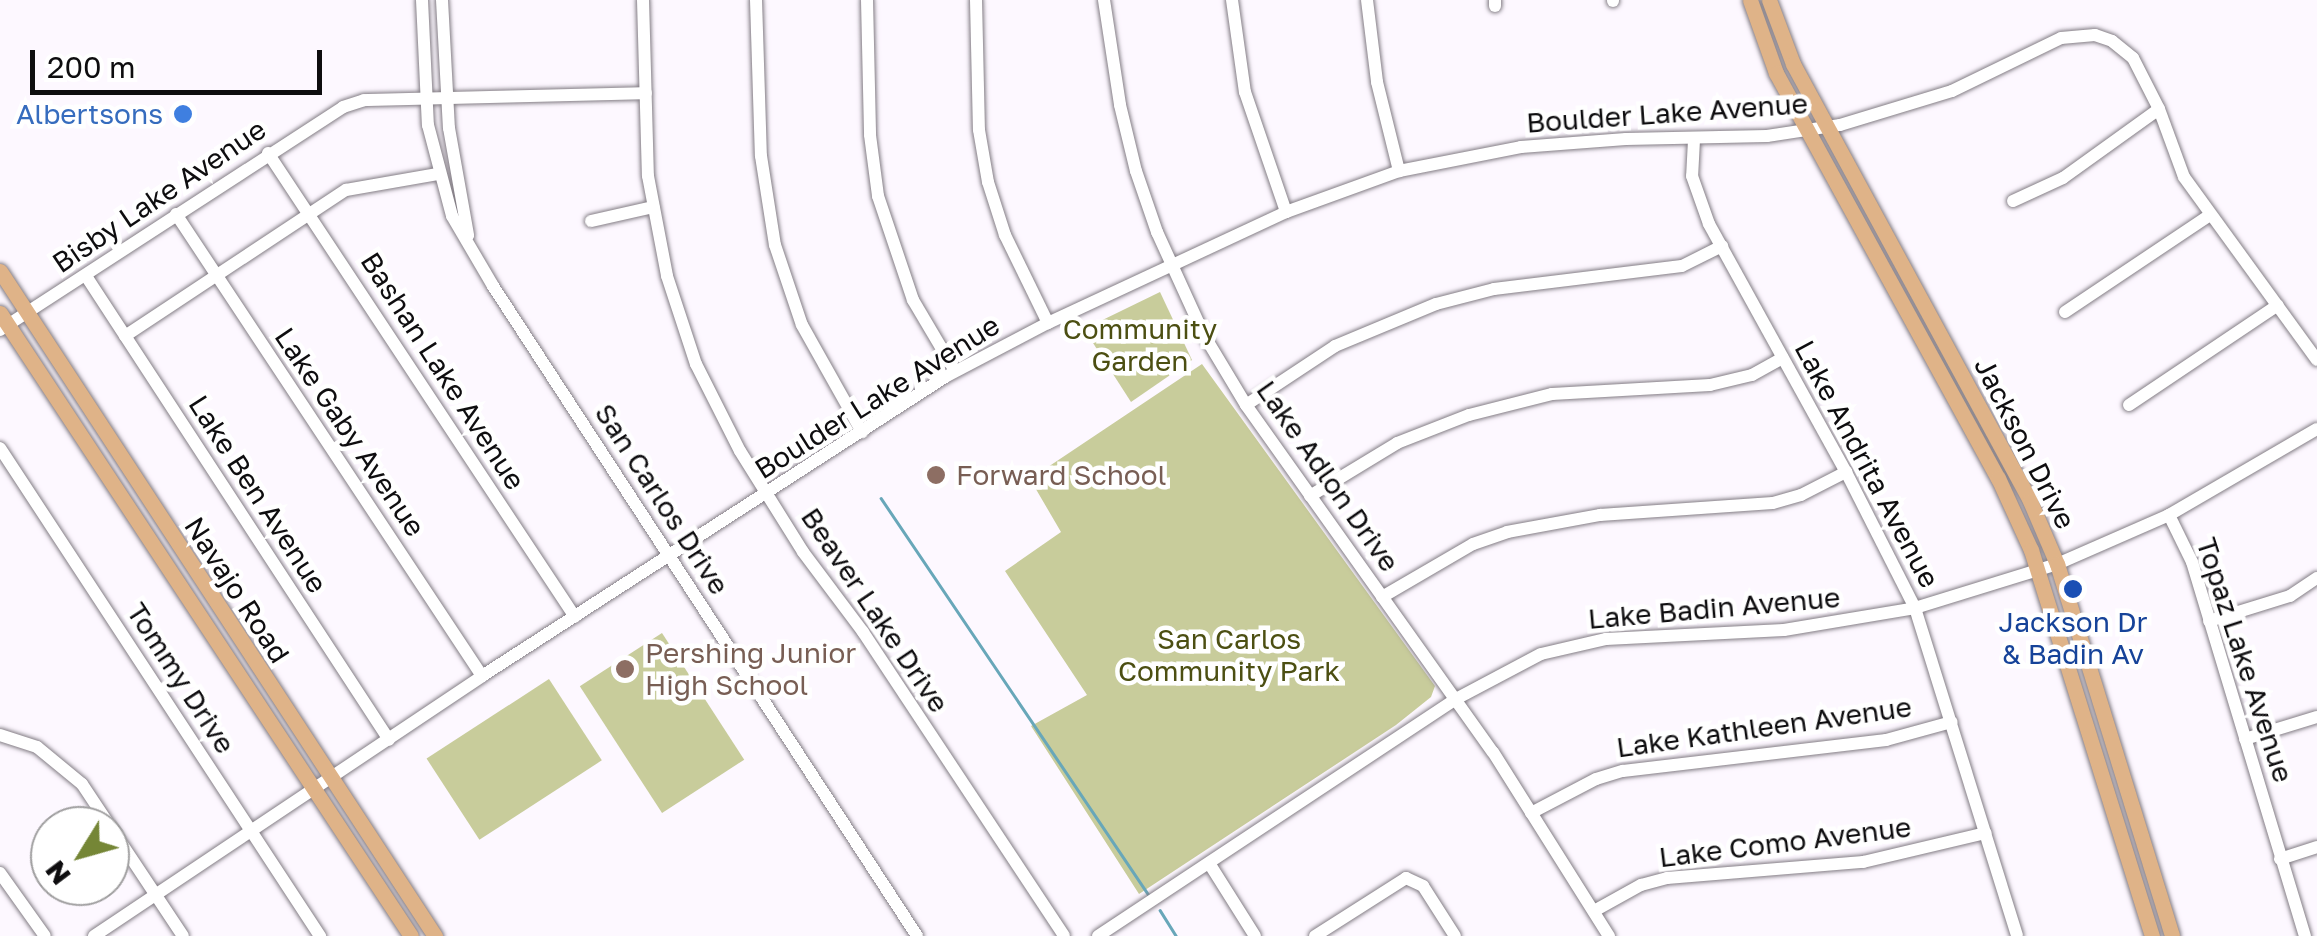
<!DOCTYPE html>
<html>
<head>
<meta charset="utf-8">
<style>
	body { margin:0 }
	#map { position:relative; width:2317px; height:936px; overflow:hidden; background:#fdf8ff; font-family:"Golos Text",sans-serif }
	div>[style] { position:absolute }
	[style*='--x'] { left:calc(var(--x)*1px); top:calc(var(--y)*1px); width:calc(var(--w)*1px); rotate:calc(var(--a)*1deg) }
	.green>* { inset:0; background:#c8cc9b; transform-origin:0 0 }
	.stream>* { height:2.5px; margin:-1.25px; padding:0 1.25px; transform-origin:1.25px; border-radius:1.25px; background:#68a7b9 }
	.roads { filter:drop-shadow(0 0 2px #837d85) drop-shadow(0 0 2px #837d85) }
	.minor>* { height:12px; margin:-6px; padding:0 6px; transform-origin:6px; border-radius:6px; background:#fff }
	.major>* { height:15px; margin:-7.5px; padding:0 7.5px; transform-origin:7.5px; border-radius:7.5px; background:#dfb388 }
	.dots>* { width:28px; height:28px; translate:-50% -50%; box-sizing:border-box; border:5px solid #fff; border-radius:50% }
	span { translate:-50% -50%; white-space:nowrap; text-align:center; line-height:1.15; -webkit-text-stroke:9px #fff; paint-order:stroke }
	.street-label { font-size:28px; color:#0e0d0f }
	.shop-label { font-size:28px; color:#366cbe }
	.right { translate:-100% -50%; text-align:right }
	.park-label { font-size:28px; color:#4c4f12 }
	.education-label { font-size:28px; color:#785e54 }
	.left { translate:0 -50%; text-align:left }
	.transit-label { font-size:28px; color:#164399 }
	.north { position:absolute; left:30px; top:806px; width:100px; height:100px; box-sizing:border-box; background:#fff; border:2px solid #9f9e9f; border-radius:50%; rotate:233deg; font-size:28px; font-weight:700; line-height:40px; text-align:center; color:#0e0d0f }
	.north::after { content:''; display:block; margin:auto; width:35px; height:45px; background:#758636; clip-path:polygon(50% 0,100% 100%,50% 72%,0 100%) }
	.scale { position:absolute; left:30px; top:50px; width:292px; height:45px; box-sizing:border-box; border:5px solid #0e0d0f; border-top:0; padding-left:12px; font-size:30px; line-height:35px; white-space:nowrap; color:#0e0d0f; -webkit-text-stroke:8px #fff; paint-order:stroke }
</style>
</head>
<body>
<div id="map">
	<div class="green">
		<i style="clip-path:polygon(1160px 292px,1192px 360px,1131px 402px,1084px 329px)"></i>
		<i style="clip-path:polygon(1202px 364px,1435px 686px,1431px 697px,1396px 725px,1139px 894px,1031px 726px,1087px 695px,1005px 571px,1061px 532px,1030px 479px)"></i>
		<i style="left:662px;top:633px;width:151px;height:98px;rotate:57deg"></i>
		<i style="left:549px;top:679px;width:97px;height:146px;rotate:57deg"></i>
	</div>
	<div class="stream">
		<i style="--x:881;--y:498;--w:478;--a:56"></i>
		<i style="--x:1160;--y:910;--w:31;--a:58"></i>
	</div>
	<div class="roads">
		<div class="minor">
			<i style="--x:422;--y:0;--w:125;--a:87.3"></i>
			<i style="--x:428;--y:125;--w:94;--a:75.2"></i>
			<i style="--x:452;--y:216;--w:81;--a:59.6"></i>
			<i style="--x:493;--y:286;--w:776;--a:56.88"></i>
			<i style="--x:442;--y:0;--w:128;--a:86.9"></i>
			<i style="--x:449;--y:128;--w:109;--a:79.9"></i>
			<i style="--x:643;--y:0;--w:176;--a:88.4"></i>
			<i style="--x:648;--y:176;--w:102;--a:79.2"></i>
			<i style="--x:667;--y:276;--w:93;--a:71.8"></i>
			<i style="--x:696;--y:364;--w:97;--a:63.2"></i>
			<i style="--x:740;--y:451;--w:119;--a:58"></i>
			<i style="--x:803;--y:552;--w:100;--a:53.1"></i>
			<i style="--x:863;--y:632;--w:364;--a:56.5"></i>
			<i style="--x:756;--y:0;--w:156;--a:88.2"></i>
			<i style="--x:761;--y:156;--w:90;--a:81.1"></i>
			<i style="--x:775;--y:245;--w:84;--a:71.4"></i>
			<i style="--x:802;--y:325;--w:123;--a:60.7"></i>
			<i style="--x:867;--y:0;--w:135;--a:88.7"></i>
			<i style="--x:870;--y:135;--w:62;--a:82.5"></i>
			<i style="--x:878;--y:196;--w:110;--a:71.4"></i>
			<i style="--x:913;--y:300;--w:82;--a:59.4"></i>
			<i style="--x:976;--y:0;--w:130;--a:88.7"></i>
			<i style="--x:979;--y:130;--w:53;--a:80.2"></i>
			<i style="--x:988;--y:182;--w:56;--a:72.2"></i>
			<i style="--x:1005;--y:235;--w:98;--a:64"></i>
			<i style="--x:1104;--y:0;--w:106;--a:81.3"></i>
			<i style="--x:1120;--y:105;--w:68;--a:76.4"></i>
			<i style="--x:1136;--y:171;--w:65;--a:71"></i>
			<i style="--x:1157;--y:232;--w:113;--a:65.5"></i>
			<i style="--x:1204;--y:335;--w:82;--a:59"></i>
			<i style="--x:1246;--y:405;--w:426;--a:54.6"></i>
			<i style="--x:1493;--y:752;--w:218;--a:57.8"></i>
			<i style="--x:1232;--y:0;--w:93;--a:82"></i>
			<i style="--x:1245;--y:92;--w:127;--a:71.1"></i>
			<i style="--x:1367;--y:0;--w:83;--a:83"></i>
			<i style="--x:1377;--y:82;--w:92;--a:76.1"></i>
			<i style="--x:1495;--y:0;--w:6;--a:90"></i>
			<i style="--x:1613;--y:0;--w:1;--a:90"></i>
			<i style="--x:1694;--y:140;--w:36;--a:93"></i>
			<i style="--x:1692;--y:176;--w:51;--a:70.5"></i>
			<i style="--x:1709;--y:224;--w:283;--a:61.1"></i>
			<i style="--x:1846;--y:472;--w:153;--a:63.1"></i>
			<i style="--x:1915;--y:608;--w:343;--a:72.7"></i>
			<i style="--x:268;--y:153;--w:556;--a:56.51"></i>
			<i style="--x:2013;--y:201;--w:55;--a:-24.7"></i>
			<i style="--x:2063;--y:178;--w:118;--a:-35.7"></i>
			<i style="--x:176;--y:214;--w:554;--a:56.48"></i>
			<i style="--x:591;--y:221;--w:64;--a:-12.7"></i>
			<i style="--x:86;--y:276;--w:554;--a:56.85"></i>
			<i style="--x:2065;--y:312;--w:174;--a:-33.8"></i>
			<i style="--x:0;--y:330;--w:409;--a:-33"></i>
			<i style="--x:343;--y:107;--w:22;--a:-18"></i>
			<i style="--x:364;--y:100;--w:282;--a:-1.4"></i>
			<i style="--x:125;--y:336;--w:265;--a:-33.5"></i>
			<i style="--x:346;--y:190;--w:93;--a:-9.9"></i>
			<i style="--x:1246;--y:405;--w:107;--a:-33.5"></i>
			<i style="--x:1335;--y:346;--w:109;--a:-22.6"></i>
			<i style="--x:1436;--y:304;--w:60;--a:-14.5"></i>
			<i style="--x:1494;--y:289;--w:189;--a:-7"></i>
			<i style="--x:1682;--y:266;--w:45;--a:-26.6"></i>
			<i style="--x:2129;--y:405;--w:179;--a:-33.9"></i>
			<i style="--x:0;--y:448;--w:584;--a:56.75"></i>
			<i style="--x:1310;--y:496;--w:102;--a:-31.3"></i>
			<i style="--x:1397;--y:443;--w:77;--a:-21.3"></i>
			<i style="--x:1469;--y:415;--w:86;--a:-14.2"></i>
			<i style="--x:1552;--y:394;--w:158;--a:-3.3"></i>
			<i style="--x:1710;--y:385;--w:43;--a:-13.4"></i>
			<i style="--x:1752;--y:375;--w:35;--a:-29"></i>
			<i style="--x:2169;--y:515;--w:52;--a:63.9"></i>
			<i style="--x:2192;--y:562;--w:391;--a:73.2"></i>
			<i style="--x:1382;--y:597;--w:105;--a:-30.2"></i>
			<i style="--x:1473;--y:544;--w:36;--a:-19"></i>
			<i style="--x:1507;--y:532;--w:95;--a:-10.4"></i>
			<i style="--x:1600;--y:515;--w:173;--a:-4"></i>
			<i style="--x:1773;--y:503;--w:29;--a:-16"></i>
			<i style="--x:1801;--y:495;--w:51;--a:-27.1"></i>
			<i style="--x:2209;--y:621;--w:85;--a:-17.2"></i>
			<i style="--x:2290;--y:596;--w:32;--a:-34"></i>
			<i style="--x:0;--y:735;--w:39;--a:18"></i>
			<i style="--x:37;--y:747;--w:58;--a:39.4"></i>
			<i style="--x:82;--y:784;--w:182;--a:56.4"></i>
			<i style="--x:2245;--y:739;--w:75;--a:-17"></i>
			<i style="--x:1531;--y:813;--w:73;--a:-27.6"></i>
			<i style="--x:1596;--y:779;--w:28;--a:-17"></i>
			<i style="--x:1623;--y:771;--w:265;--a:-6.7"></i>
			<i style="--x:1886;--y:740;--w:68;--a:-15.3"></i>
			<i style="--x:2280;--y:859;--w:39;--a:-18"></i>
			<i style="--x:1209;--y:863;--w:86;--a:57.8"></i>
			<i style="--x:0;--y:873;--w:77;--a:54.5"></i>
			<i style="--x:1594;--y:911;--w:54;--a:-29"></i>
			<i style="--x:1641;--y:885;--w:27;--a:-15"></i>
			<i style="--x:1667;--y:878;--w:197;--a:-4.7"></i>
			<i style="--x:1863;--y:862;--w:126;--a:-13.3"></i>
			<i style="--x:94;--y:936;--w:467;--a:-33.8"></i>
			<i style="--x:482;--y:676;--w:551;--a:-32.85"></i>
			<i style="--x:945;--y:377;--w:116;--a:-27.7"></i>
			<i style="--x:1048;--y:323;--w:263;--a:-25"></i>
			<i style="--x:1286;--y:212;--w:120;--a:-19.9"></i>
			<i style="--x:1399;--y:171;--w:124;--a:-11.1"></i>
			<i style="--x:1521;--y:147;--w:105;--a:-4.4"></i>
			<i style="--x:1626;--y:139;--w:141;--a:-1.2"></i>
			<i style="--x:1767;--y:136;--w:74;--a:-8.6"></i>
			<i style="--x:1840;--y:125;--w:117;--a:-16.9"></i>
			<i style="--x:1952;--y:91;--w:121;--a:-25.9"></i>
			<i style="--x:2061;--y:38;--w:34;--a:-5"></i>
			<i style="--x:2095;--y:35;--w:18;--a:19"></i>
			<i style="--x:2112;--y:41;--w:27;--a:39"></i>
			<i style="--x:2133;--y:58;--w:57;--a:63"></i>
			<i style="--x:2159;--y:109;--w:72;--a:69.8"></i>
			<i style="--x:2184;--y:177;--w:226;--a:54"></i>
			<i style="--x:1098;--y:936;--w:427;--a:-33.5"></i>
			<i style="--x:1454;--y:700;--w:98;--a:-27.9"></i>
			<i style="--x:1541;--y:654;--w:67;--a:-13"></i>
			<i style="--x:1606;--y:639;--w:178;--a:-2.9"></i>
			<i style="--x:1784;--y:630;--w:133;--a:-9.5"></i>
			<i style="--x:1915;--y:608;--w:149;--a:-17.2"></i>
			<i style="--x:2057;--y:564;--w:122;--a:-23.6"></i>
			<i style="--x:2169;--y:515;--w:171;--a:-30.2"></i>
			<i style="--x:1315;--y:936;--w:108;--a:-32.5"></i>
			<i style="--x:1406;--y:878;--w:19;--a:25"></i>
			<i style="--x:1423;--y:886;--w:59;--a:57.4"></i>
		</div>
		<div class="major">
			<i style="--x:1750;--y:0;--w:77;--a:70.4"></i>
			<i style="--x:1776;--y:73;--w:462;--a:61.3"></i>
			<i style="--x:1998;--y:478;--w:79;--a:65.4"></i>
			<i style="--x:2031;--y:550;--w:405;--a:72.6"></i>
			<i style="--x:1769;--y:0;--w:68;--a:69.4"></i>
			<i style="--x:1793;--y:64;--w:497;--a:61.5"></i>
			<i style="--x:2030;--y:501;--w:69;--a:66.8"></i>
			<i style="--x:2057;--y:564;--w:389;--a:72.8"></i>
			<i style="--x:0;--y:271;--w:795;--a:56.81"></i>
			<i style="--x:0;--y:313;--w:746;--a:56.59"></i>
		</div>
	</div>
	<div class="dots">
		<i style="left:183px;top:114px;background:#3f7fe0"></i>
		<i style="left:936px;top:475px;background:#8d6e63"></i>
		<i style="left:2073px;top:589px;background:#1a4fb4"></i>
		<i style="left:625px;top:669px;background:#8d6e63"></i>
	</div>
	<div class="street-label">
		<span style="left:1667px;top:113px;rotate:-4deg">Boulder Lake Avenue</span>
		<span style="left:159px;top:196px;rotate:-34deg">Bisby Lake Avenue</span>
		<span style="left:443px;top:371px;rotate:57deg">Bashan Lake Avenue</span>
		<span style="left:877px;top:397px;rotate:-32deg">Boulder Lake Avenue</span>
		<span style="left:350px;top:432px;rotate:56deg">Lake Gaby Avenue</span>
		<span style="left:2025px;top:443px;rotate:63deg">Jackson Drive</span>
		<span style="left:1867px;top:464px;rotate:62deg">Lake Andrita Avenue</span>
		<span style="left:1328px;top:476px;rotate:55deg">Lake Adlon Drive</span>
		<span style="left:258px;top:494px;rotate:57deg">Lake Ben Avenue</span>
		<span style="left:662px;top:499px;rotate:57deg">San Carlos Drive</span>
		<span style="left:237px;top:590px;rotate:57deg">Navajo Road</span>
		<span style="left:1714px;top:608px;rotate:-5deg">Lake Badin Avenue</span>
		<span style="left:875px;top:610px;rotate:56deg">Beaver Lake Drive</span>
		<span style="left:2245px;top:660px;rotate:72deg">Topaz Lake Avenue</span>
		<span style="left:181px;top:678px;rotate:57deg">Tommy Drive</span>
		<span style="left:1764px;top:727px;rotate:-8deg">Lake Kathleen Avenue</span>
		<span style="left:1785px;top:842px;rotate:-7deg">Lake Como Avenue</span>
	</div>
	<div class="shop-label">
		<span class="right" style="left:163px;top:114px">Albertsons</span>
	</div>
	<div class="park-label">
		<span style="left:1140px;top:345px">Community<br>Garden</span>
		<span style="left:1229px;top:655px">San Carlos<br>Community Park</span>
	</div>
	<div class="education-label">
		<span class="left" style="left:956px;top:475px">Forward School</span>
		<span class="left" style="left:645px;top:669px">Pershing Junior<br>High School</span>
	</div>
	<div class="transit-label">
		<span style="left:2073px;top:638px">Jackson Dr<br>&amp; Badin Av</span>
	</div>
	<div class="north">N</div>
	<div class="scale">200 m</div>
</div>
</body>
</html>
